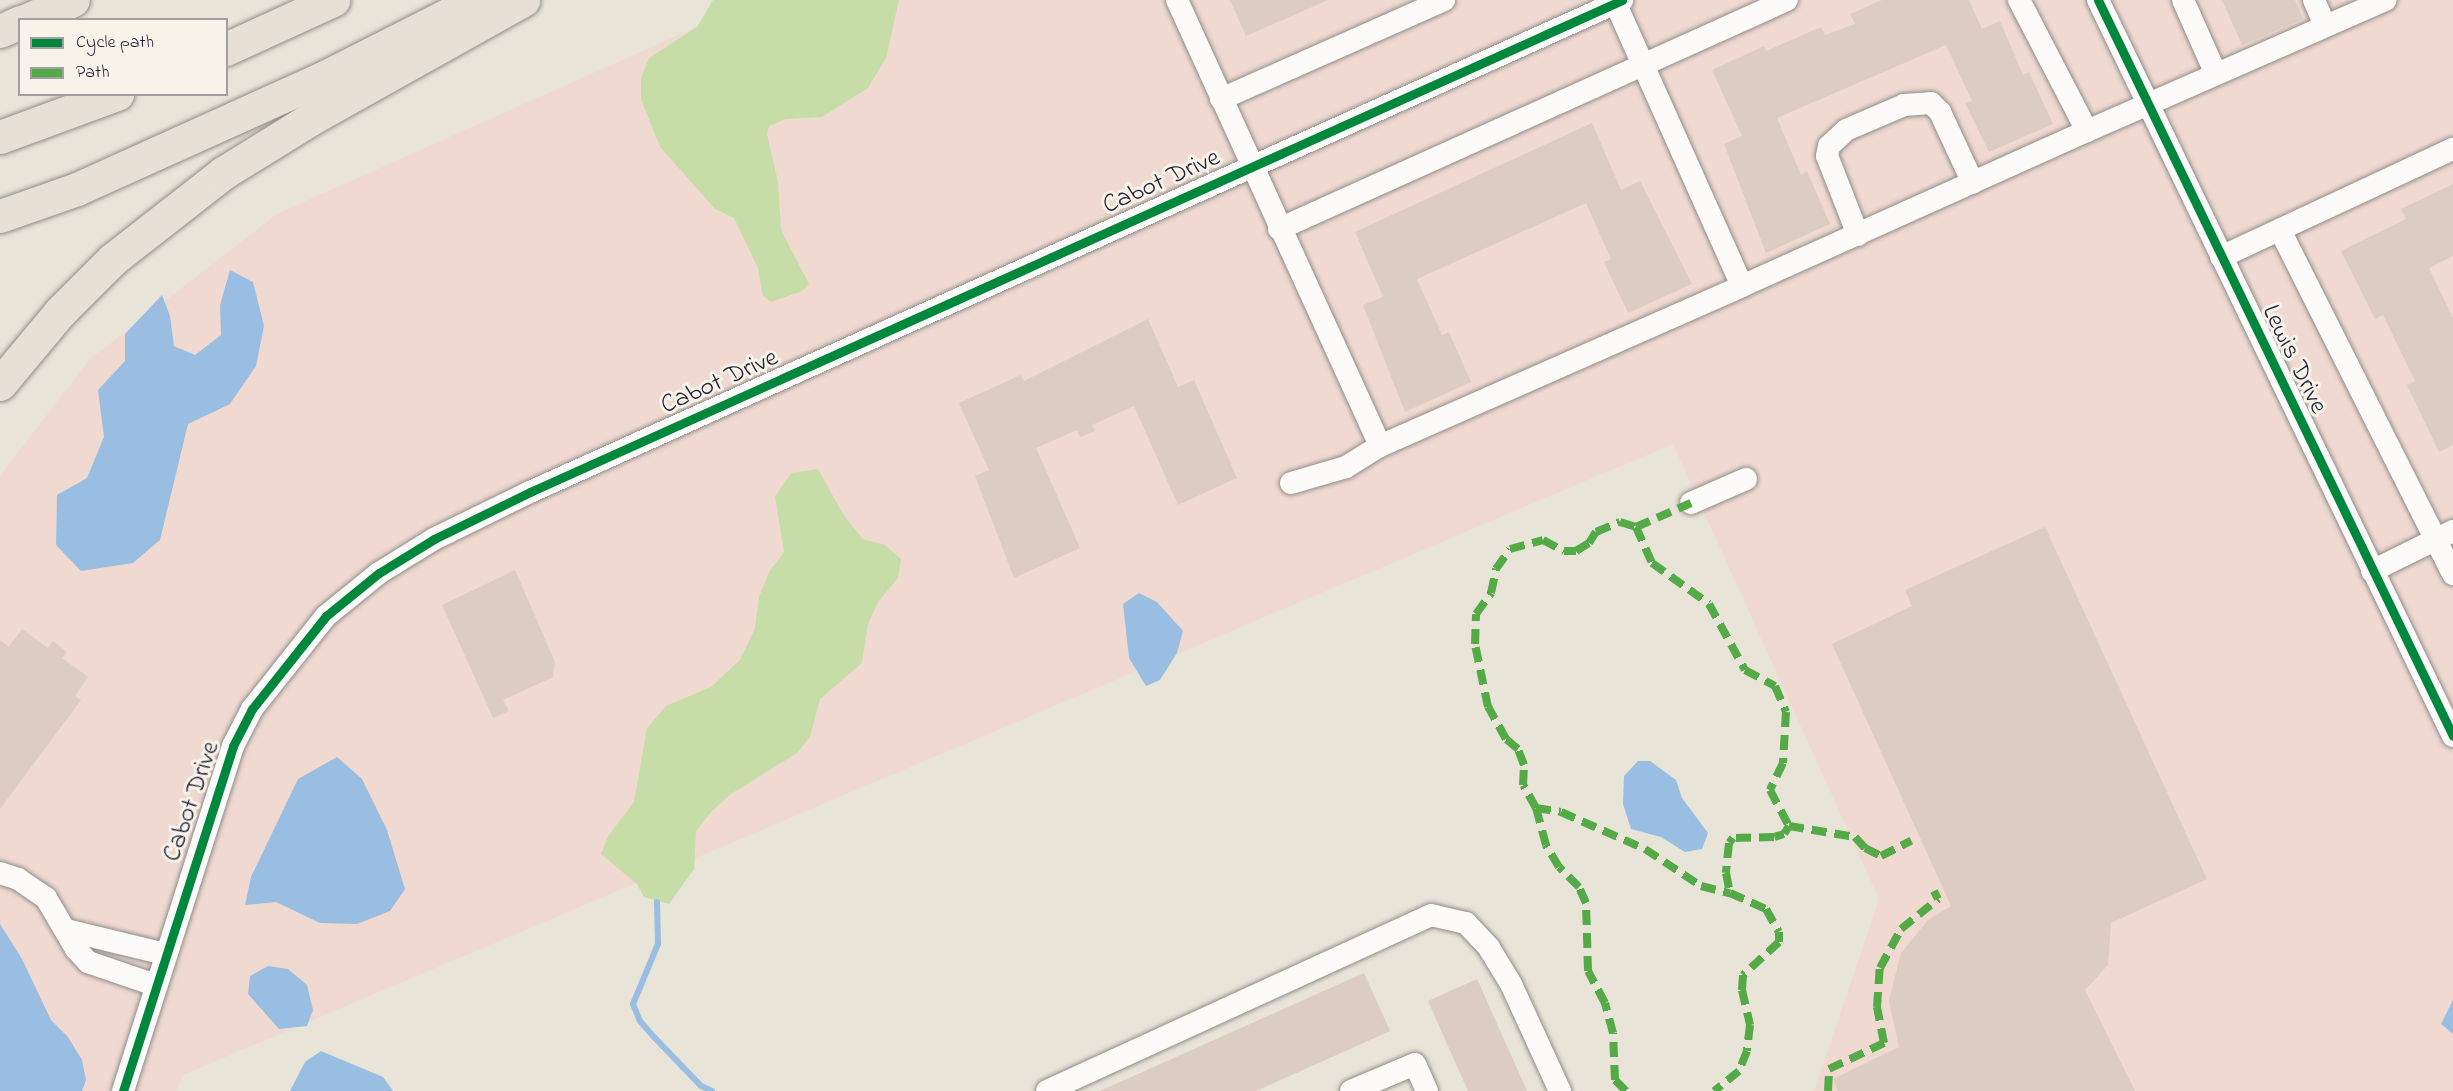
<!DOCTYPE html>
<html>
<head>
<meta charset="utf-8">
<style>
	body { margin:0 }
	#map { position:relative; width:2453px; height:1091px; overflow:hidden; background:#e8e4d7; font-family:"Indie Flower",sans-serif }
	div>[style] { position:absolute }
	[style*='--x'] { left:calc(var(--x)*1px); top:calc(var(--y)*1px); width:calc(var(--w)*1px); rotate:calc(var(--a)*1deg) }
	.built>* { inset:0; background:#f0d9d0 }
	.green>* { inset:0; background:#c7dda8 }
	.water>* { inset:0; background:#9abee2 }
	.stream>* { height:6px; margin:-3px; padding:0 3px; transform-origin:3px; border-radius:3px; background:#9abee2 }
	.building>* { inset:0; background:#dcccc2 }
	.roads { filter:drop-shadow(0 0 2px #8f8d8a) drop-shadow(0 0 2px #8f8d8a) }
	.minor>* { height:22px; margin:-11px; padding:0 11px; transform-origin:11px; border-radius:11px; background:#fcfbf9 }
	.highway>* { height:33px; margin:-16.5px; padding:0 16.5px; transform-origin:16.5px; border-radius:16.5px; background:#e6e1d4 }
	.quiet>* { height:8px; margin-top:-4px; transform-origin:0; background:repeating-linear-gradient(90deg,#53aa46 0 15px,transparent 0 23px) }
	.cycleway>* { height:9px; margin:-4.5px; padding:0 4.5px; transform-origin:4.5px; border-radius:4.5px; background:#00873e }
	span { translate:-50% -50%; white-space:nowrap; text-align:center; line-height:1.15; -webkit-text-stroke:6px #f7f3e8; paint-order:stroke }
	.street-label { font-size:26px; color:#22223b }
	.legend { position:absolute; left:18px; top:18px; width:210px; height:78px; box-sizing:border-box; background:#f7f3e8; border:2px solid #a29fa3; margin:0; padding:8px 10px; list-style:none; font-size:18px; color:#22223b }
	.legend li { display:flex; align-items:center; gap:12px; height:30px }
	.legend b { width:30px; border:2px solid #a29fa3 }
</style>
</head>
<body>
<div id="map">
	<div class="built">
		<i style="clip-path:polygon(757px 0,2453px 0,2453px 1091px,1814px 1091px,1879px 899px,1673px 444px,183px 1075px,176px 1091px,0 1091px,0 476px,89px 360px,277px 214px)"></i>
	</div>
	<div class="green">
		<i style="clip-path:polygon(713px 0,899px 0,886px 58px,868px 88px,822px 117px,786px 119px,769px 126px,767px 134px,778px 182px,781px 230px,809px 284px,802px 291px,771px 302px,763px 296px,758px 268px,734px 218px,715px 209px,660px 147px,641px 99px,641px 78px,649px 58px,697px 27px)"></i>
		<i style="clip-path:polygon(818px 469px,843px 514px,863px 539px,885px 545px,901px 559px,898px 578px,878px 602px,868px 624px,862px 663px,820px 699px,810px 737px,797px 753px,731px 794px,712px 811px,696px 831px,694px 869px,669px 904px,644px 897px,637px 884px,601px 854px,608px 836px,634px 802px,647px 728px,666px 706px,711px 687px,740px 660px,755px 628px,759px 597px,769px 572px,784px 552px,775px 496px,791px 473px)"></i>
	</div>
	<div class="water">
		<i style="clip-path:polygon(230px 270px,253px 282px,264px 326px,256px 366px,230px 404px,188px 424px,160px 540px,133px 563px,81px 571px,56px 545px,57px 495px,87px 478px,104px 437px,98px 390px,125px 361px,125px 334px,162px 295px,170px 316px,174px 346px,195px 355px,221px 335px,220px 305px)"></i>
		<i style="clip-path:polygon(1139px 593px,1157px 602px,1183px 631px,1177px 653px,1160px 680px,1146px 686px,1129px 658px,1123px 604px)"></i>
		<i style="clip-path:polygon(337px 757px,362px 779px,387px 830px,405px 889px,390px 911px,357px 924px,320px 923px,276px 902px,245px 905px,251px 877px,298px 779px)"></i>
		<i style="clip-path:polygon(1638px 761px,1650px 761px,1676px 780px,1682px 798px,1708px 833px,1702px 849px,1685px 852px,1661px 837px,1631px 829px,1623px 804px,1624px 776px)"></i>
		<i style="clip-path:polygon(0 924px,22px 959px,51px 1020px,68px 1037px,82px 1060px,86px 1080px,82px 1091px,0 1091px)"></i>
		<i style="clip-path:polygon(268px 966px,288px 969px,307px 985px,313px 1010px,307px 1026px,279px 1029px,248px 994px,250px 976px)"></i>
		<i style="clip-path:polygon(2453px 1000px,2453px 1050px,2453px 1034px,2441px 1024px)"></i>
		<i style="clip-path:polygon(321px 1051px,383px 1077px,393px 1091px,290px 1091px,305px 1062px)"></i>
	</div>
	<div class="stream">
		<i style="--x:657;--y:902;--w:42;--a:88.6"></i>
		<i style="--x:658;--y:944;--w:65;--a:112.6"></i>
		<i style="--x:633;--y:1004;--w:18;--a:68"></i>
		<i style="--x:640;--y:1021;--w:23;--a:49"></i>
		<i style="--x:655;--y:1038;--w:66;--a:46.2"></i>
		<i style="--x:701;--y:1086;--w:12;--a:24"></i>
	</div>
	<div class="building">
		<i style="clip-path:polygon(1230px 0,1328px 0,1246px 36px)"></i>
		<i style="clip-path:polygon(1882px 0,1969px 0,1982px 29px,2000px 21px,2023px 75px,2029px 72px,2053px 124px,1989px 152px,1965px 103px,1972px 101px,1946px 45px,1777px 118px,1801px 175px,1807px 171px,1830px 224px,1766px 253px,1724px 144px,1742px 136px,1712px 70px,1764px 46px,1766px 51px,1821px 27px,1825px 35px,1855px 24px,1850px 14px)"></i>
		<i style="clip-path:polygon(2222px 0,2295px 0,2303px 19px,2242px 45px)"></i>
		<i style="clip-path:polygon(1592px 123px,1621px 190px,1640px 181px,1692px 284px,1628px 313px,1604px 262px,1611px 259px,1586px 203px,1417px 279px,1442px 335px,1449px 332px,1471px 382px,1405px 412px,1363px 305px,1383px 297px,1355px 232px)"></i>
		<i style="clip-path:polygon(2453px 184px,2453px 256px,2429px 268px,2453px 318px,2453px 445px,2439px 452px,2407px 385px,2415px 381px,2383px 315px,2375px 319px,2341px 251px,2406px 219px,2401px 209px)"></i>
		<i style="clip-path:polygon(1148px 319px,1178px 387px,1194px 380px,1237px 478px,1178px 505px,1134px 406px,1092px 425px,1095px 431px,1080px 437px,1077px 430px,1036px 448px,1080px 548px,1014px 578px,975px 476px,989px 470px,959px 403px,1021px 375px,1024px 381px)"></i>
		<i style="clip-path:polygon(2045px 527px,2207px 879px,2111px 923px,2108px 965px,2085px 990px,2135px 1091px,1838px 1091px,1833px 1079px,1899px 1047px,1889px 1001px,1901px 953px,1928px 920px,1951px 906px,1832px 644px,1912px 606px,1905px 590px)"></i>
		<i style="clip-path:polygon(515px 570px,555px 662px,553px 677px,503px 700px,509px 711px,493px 718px,442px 605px)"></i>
		<i style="clip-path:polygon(22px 629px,48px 648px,53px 641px,67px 652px,62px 658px,88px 677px,75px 696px,81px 700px,0 809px,0 640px,9px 647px)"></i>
		<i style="clip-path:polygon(1364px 973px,1390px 1031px,1256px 1091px,1100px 1091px)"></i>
		<i style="clip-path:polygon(1477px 979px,1527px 1091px,1468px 1091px,1428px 1001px)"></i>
	</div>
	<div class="roads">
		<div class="minor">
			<i style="--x:1177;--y:0;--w:490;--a:65.5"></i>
			<i style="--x:1380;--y:446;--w:396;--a:-23.8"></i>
			<i style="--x:1742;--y:286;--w:313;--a:-114.1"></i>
			<i style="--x:2098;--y:0;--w:817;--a:64.25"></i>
			<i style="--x:2183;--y:0;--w:81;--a:66"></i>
			<i style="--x:2314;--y:0;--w:28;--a:67"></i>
			<i style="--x:1221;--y:99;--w:244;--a:-23.9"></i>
			<i style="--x:2087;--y:131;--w:326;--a:-23.7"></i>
			<i style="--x:1279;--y:229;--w:557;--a:-24.27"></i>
			<i style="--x:2280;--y:230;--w:385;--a:63.3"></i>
			<i style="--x:1858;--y:235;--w:85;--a:-111.4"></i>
			<i style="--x:1827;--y:156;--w:10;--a:-79"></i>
			<i style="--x:1829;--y:146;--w:23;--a:-43"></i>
			<i style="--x:1846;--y:130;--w:63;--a:-23.3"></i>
			<i style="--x:1904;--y:105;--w:27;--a:-4"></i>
			<i style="--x:1931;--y:103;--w:13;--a:45"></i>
			<i style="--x:1940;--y:112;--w:78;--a:65.1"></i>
			<i style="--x:2221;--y:257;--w:256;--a:-25"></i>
			<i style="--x:1742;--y:286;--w:378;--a:-24.2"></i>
			<i style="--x:2087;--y:131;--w:148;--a:-117.4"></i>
			<i style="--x:1291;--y:483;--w:57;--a:-16.2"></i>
			<i style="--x:1346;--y:467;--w:40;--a:-32"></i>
			<i style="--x:1691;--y:503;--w:60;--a:-23.6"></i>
			<i style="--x:2372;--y:571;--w:90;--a:-26.3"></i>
			<i style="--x:0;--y:873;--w:19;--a:18"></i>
			<i style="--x:18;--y:879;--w:34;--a:34"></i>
			<i style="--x:46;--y:898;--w:59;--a:59.5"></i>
			<i style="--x:76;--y:949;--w:18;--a:47"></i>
			<i style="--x:88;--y:962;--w:71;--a:18.9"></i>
			<i style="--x:66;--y:930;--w:102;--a:13.6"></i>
			<i style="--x:123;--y:1091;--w:362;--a:-72.3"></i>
			<i style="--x:233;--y:746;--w:42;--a:-62.8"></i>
			<i style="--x:252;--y:709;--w:119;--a:-51.5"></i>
			<i style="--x:326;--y:616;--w:68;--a:-39.1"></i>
			<i style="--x:379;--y:573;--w:65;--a:-31.7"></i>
			<i style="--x:434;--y:539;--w:107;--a:-26.1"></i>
			<i style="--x:530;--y:492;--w:1198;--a:-24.25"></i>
			<i style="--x:1047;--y:1091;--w:422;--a:-24.6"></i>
			<i style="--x:1431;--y:915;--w:36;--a:13"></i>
			<i style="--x:1466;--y:923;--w:34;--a:47"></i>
			<i style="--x:1489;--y:948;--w:42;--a:58.6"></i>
			<i style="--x:1511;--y:984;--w:118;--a:65.4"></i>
			<i style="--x:1351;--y:1091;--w:69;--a:-22.9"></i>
			<i style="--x:1415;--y:1064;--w:30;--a:66"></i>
		</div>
		<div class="highway">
			<i style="--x:27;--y:20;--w:50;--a:-23.5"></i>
			<i style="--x:0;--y:31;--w:22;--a:-24"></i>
			<i style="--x:226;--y:49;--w:118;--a:-24.6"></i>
			<i style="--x:0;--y:137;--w:125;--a:-20.2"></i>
			<i style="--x:0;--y:216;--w:82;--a:-19.3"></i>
			<i style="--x:77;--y:189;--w:270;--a:-24.3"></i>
			<i style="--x:323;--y:78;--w:173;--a:-26.9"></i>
			<i style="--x:0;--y:384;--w:94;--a:-50.2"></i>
			<i style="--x:60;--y:312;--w:75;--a:-45"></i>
			<i style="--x:113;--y:259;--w:140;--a:-38"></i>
			<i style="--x:223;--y:173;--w:105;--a:-31.7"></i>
			<i style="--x:312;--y:118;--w:242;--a:-29.2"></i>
		</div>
	</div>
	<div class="quiet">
		<i style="--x:1636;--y:527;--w:60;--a:-23.6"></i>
		<i style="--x:1536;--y:808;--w:25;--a:9"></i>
		<i style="--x:1561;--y:812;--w:92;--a:23.8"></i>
		<i style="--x:1645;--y:849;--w:67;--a:33.5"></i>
		<i style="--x:1701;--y:886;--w:30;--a:14"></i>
		<i style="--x:1789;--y:826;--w:67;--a:9.5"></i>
		<i style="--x:1855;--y:837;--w:15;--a:48"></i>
		<i style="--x:1865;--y:848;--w:18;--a:27"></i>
		<i style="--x:1881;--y:856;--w:34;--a:-27"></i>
		<i style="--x:1626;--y:1091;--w:16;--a:-135"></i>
		<i style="--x:1615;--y:1080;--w:47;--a:-92.4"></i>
		<i style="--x:1613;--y:1033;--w:31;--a:-105"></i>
		<i style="--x:1605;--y:1003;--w:36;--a:-118"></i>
		<i style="--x:1588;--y:971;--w:68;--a:-91.7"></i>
		<i style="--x:1586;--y:903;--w:17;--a:-114"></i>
		<i style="--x:1579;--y:887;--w:28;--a:-135"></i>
		<i style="--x:1559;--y:867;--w:26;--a:-121"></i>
		<i style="--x:1546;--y:845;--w:38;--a:-105"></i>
		<i style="--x:1536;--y:808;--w:26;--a:-119"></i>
		<i style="--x:1523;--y:785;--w:20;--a:-87"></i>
		<i style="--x:1524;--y:765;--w:17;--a:-111"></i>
		<i style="--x:1518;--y:749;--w:16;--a:-140"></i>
		<i style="--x:1506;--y:739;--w:37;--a:-119"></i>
		<i style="--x:1488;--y:707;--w:64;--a:-101.7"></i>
		<i style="--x:1475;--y:644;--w:30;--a:-88"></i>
		<i style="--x:1476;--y:614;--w:26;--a:-54"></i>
		<i style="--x:1491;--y:593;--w:25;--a:-78"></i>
		<i style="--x:1496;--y:569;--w:24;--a:-55"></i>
		<i style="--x:1510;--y:549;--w:34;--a:-15"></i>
		<i style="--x:1543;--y:540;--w:24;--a:28"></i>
		<i style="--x:1564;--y:551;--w:12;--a:0"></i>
		<i style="--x:1576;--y:551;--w:15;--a:-32"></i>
		<i style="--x:1589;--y:543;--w:13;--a:-58"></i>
		<i style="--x:1596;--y:532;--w:26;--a:-23"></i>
		<i style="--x:1620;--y:522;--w:17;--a:17"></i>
		<i style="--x:1636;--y:527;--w:39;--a:66"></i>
		<i style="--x:1652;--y:563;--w:70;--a:35.7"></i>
		<i style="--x:1709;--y:604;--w:75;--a:61.4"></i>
		<i style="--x:1745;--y:670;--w:34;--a:28"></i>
		<i style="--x:1775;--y:686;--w:28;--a:67"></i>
		<i style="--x:1786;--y:712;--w:51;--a:93.4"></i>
		<i style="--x:1783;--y:763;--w:30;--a:116"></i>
		<i style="--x:1770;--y:790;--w:41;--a:62.2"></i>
		<i style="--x:1789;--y:826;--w:9;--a:122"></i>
		<i style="--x:1784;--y:834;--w:10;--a:163"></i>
		<i style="--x:1774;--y:837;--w:41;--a:178.6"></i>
		<i style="--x:1733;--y:838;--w:6;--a:129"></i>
		<i style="--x:1729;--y:843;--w:30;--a:96"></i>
		<i style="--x:1726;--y:873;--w:20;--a:79"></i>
		<i style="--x:1730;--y:893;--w:39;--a:24"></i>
		<i style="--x:1766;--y:909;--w:26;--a:61"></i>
		<i style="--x:1779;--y:932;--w:10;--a:90"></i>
		<i style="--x:1779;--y:942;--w:49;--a:137.5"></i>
		<i style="--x:1743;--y:975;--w:15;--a:94"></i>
		<i style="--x:1742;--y:990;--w:36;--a:77"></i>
		<i style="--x:1750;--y:1025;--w:26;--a:97"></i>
		<i style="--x:1747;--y:1051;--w:22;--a:112"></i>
		<i style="--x:1739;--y:1071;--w:32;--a:141"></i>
		<i style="--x:1828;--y:1091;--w:22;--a:-87"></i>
		<i style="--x:1829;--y:1069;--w:61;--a:-25.3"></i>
		<i style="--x:1884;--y:1043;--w:37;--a:-101"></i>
		<i style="--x:1877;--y:1007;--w:39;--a:-86"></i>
		<i style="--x:1880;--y:968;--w:44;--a:-61.7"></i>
		<i style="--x:1901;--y:929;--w:48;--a:-39"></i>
		<i style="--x:1938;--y:899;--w:9;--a:-117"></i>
	</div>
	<div class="cycleway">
		<i style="--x:2098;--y:0;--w:817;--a:64.25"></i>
		<i style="--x:123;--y:1091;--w:362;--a:-72.3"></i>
		<i style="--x:233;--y:746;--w:42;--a:-62.8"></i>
		<i style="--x:252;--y:709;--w:119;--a:-51.5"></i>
		<i style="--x:326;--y:616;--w:68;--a:-39.1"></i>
		<i style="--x:379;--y:573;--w:65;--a:-31.7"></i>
		<i style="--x:434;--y:539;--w:107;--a:-26.1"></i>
		<i style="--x:530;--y:492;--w:1198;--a:-24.25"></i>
	</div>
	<div class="street-label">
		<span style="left:1162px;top:183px;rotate:-24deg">Cabot Drive</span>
		<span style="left:2293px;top:360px;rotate:64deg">Lewis Drive</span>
		<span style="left:720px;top:383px;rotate:-24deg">Cabot Drive</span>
		<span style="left:193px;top:802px;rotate:-71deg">Cabot Drive</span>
	</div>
	<ul class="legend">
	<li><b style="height:8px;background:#00873e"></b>Cycle path</li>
	<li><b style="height:8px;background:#53aa46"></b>Path</li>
	</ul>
</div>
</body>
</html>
